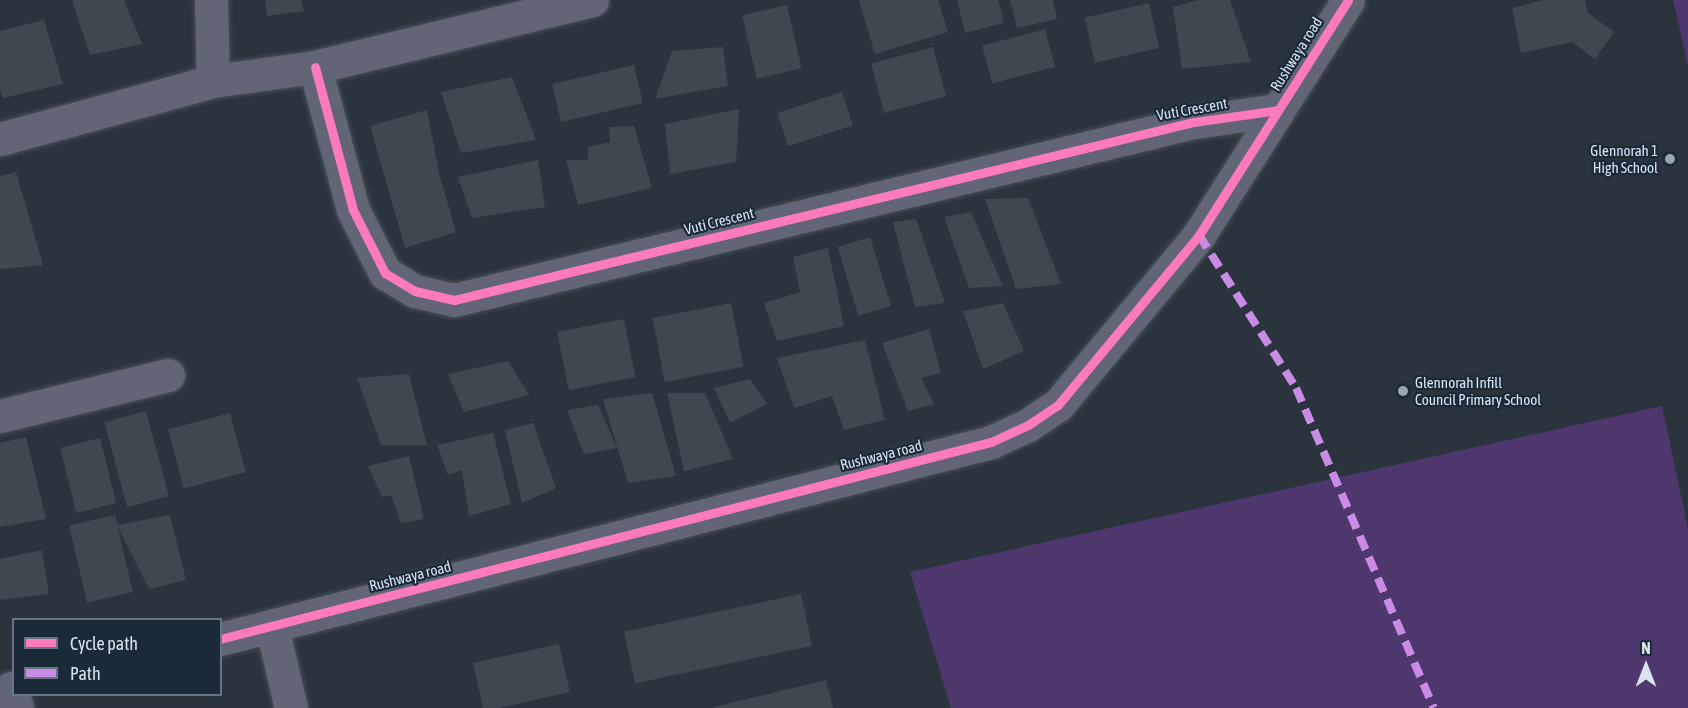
<!DOCTYPE html>
<html>
<head>
<meta charset="utf-8">
<style>
	body { margin:0 }
	#map { position:relative; width:1688px; height:708px; overflow:hidden; background:#2b343d; font-family:"Asap Condensed",sans-serif }
	div>[style] { position:absolute }
	[style*='--x'] { left:calc(var(--x)*1px); top:calc(var(--y)*1px); width:calc(var(--w)*1px); rotate:calc(var(--a)*1deg) }
	.green>* { inset:0; background:#4e376c }
	.building>* { inset:0; background:#3f484e; transform-origin:0 0 }
	.roads { filter:drop-shadow(0 0 2px #495057) drop-shadow(0 0 2px #495057) }
	.minor>* { height:33px; margin:-16.5px; padding:0 16.5px; transform-origin:16.5px; border-radius:16.5px; background:#616575 }
	.quiet>* { height:8px; margin-top:-4px; transform-origin:0; background:repeating-linear-gradient(90deg,#ca8be6 0 15px,transparent 0 23px) }
	.cycleway>* { height:9px; margin:-4.5px; padding:0 4.5px; transform-origin:4.5px; border-radius:4.5px; background:#fd7abc }
	.dots>* { width:16px; height:16px; translate:-50% -50%; box-sizing:border-box; border:3px solid #1b2a39; border-radius:50% }
	span { translate:-50% -50%; white-space:nowrap; text-align:center; line-height:1.15; -webkit-text-stroke:4.5px #1b2a39; paint-order:stroke }
	.street-label { font-size:15px; color:#d9e3ed }
	.poi-label { font-size:15px; color:#d9e3ed }
	.right { translate:-100% -50%; text-align:right }
	.left { translate:0 -50%; text-align:left }
	.legend { position:absolute; left:12px; top:618px; width:210px; height:78px; box-sizing:border-box; background:#1b2a39; border:2px solid #677481; margin:0; padding:8px 10px; list-style:none; font-size:18px; color:#d9e3ed }
	.legend li { display:flex; align-items:center; gap:12px; height:30px }
	.legend b { width:30px; border:2px solid #677481 }
	.north { position:absolute; left:1616px; top:636px; width:60px; height:60px; -webkit-text-stroke:4px #1b2a39; paint-order:stroke; rotate:0deg; font-size:16px; font-weight:700; line-height:24px; text-align:center; color:#d9e3ed }
	.north::after { content:''; display:block; margin:auto; width:21px; height:27px; background:#d9e3ed; clip-path:polygon(50% 0,100% 100%,50% 72%,0 100%) }
</style>
</head>
<body>
<div id="map">
	<div class="green">
		<i style="clip-path:polygon(1673px 0,1688px 0,1688px 66px)"></i>
		<i style="clip-path:polygon(1662px 406px,1688px 528px,1688px 708px,951px 708px,910px 572px)"></i>
	</div>
	<div class="building">
		<i style="clip-path:polygon(72px 0,124px 0,142px 44px,90px 55px)"></i>
		<i style="clip-path:polygon(265px 0,301px 0,304px 11px,267px 16px)"></i>
		<i style="clip-path:polygon(859px 0,938px 0,948px 32px,875px 54px)"></i>
		<i style="clip-path:polygon(957px 0,998px 0,1004px 23px,965px 33px)"></i>
		<i style="clip-path:polygon(1010px 0,1053px 0,1057px 19px,1017px 28px)"></i>
		<i style="clip-path:polygon(1198px 0,1230px 0,1251px 62px,1182px 69px,1173px 7px)"></i>
		<i style="clip-path:polygon(1544px 0,1585px 0,1588px 13px,1614px 32px,1595px 59px,1572px 42px,1521px 53px,1512px 8px)"></i>
		<i style="left:1149px;top:3px;width:46px;height:66px;rotate:77deg"></i>
		<i style="left:787px;top:5px;width:65px;height:46px;rotate:77deg"></i>
		<i style="clip-path:polygon(44px 20px,63px 84px,3px 98px,0 89px,0 31px)"></i>
		<i style="left:1045px;top:29px;width:39px;height:65px;rotate:75deg"></i>
		<i style="clip-path:polygon(723px 47px,728px 86px,655px 99px,672px 51px)"></i>
		<i style="left:933px;top:47px;width:51px;height:64px;rotate:75deg"></i>
		<i style="left:634px;top:65px;width:39px;height:84px;rotate:77deg"></i>
		<i style="clip-path:polygon(512px 77px,536px 140px,461px 153px,441px 92px)"></i>
		<i style="left:842px;top:92px;width:35px;height:68px;rotate:72deg"></i>
		<i style="clip-path:polygon(739px 109px,736px 162px,670px 174px,665px 124px)"></i>
		<i style="clip-path:polygon(427px 110px,439px 173px,456px 232px,405px 248px,370px 126px)"></i>
		<i style="clip-path:polygon(634px 126px,652px 188px,578px 205px,566px 160px,588px 160px,588px 147px,610px 142px,609px 127px)"></i>
		<i style="clip-path:polygon(538px 160px,545px 207px,472px 218px,458px 177px)"></i>
		<i style="clip-path:polygon(16px 172px,43px 265px,0 269px,0 176px)"></i>
		<i style="clip-path:polygon(1028px 198px,1061px 284px,1016px 289px,985px 199px)"></i>
		<i style="clip-path:polygon(971px 212px,1003px 286px,969px 288px,944px 217px)"></i>
		<i style="clip-path:polygon(916px 219px,945px 303px,915px 307px,893px 222px)"></i>
		<i style="left:870px;top:237px;width:72px;height:34px;rotate:73deg"></i>
		<i style="clip-path:polygon(828px 248px,844px 326px,777px 341px,764px 303px,800px 292px,793px 257px)"></i>
		<i style="left:731px;top:303px;width:65px;height:80px;rotate:79deg"></i>
		<i style="clip-path:polygon(1003px 303px,1024px 351px,983px 369px,963px 311px)"></i>
		<i style="left:624px;top:319px;width:59px;height:68px;rotate:79deg"></i>
		<i style="clip-path:polygon(929px 329px,941px 373px,921px 378px,934px 404px,908px 411px,882px 343px)"></i>
		<i style="clip-path:polygon(865px 340px,885px 420px,844px 430px,832px 396px,794px 408px,777px 358px)"></i>
		<i style="clip-path:polygon(508px 361px,529px 395px,464px 412px,448px 374px)"></i>
		<i style="clip-path:polygon(409px 374px,427px 445px,381px 445px,357px 378px)"></i>
		<i style="clip-path:polygon(750px 379px,767px 404px,730px 423px,714px 388px)"></i>
		<i style="clip-path:polygon(652px 393px,676px 476px,628px 483px,603px 399px)"></i>
		<i style="clip-path:polygon(667px 393px,705px 393px,733px 459px,684px 471px)"></i>
		<i style="clip-path:polygon(598px 405px,617px 448px,584px 454px,567px 410px)"></i>
		<i style="left:146px;top:411px;width:88px;height:43px;rotate:75deg"></i>
		<i style="left:230px;top:413px;width:61px;height:64px;rotate:75deg"></i>
		<i style="clip-path:polygon(533px 423px,556px 488px,522px 503px,505px 430px)"></i>
		<i style="clip-path:polygon(493px 433px,511px 504px,469px 516px,462px 470px,448px 475px,437px 445px)"></i>
		<i style="clip-path:polygon(26px 437px,46px 519px,0 527px,0 443px)"></i>
		<i style="left:100px;top:438px;width:67px;height:41px;rotate:76deg"></i>
		<i style="clip-path:polygon(409px 456px,424px 519px,401px 523px,391px 495px,382px 497px,368px 466px)"></i>
		<i style="left:115px;top:515px;width:79px;height:47px;rotate:77deg"></i>
		<i style="clip-path:polygon(170px 515px,186px 580px,149px 589px,117px 525px)"></i>
		<i style="clip-path:polygon(42px 550px,49px 594px,0 600px,0 559px)"></i>
		<i style="left:801px;top:594px;width:53px;height:181px;rotate:78deg"></i>
		<i style="clip-path:polygon(559px 644px,570px 692px,499px 708px,483px 708px,473px 663px)"></i>
		<i style="clip-path:polygon(826px 680px,833px 708px,714px 708px,714px 707px)"></i>
	</div>
	<div class="roads">
		<div class="minor">
			<i style="--x:211;--y:0;--w:81;--a:88.6"></i>
			<i style="--x:315;--y:67;--w:148;--a:75.1"></i>
			<i style="--x:353;--y:210;--w:71;--a:63.1"></i>
			<i style="--x:385;--y:273;--w:35;--a:31"></i>
			<i style="--x:415;--y:291;--w:40;--a:13"></i>
			<i style="--x:454;--y:300;--w:761;--a:-13.53"></i>
			<i style="--x:1194;--y:122;--w:85;--a:-8.1"></i>
			<i style="--x:0;--y:139;--w:221;--a:-15.2"></i>
			<i style="--x:213;--y:81;--w:103;--a:-7.8"></i>
			<i style="--x:315;--y:67;--w:285;--a:-13.6"></i>
			<i style="--x:0;--y:416;--w:173;--a:-13.7"></i>
			<i style="--x:272;--y:627;--w:83;--a:76.8"></i>
			<i style="--x:220;--y:639;--w:796;--a:-14.33"></i>
			<i style="--x:991;--y:442;--w:41;--a:-24.7"></i>
			<i style="--x:1028;--y:425;--w:36;--a:-34"></i>
			<i style="--x:1058;--y:405;--w:221;--a:-50.3"></i>
			<i style="--x:1199;--y:235;--w:278;--a:-57.6"></i>
			<i style="--x:11;--y:688;--w:21;--a:73"></i>
		</div>
	</div>
	<div class="quiet">
		<i style="--x:1199;--y:235;--w:181;--a:57.6"></i>
		<i style="--x:1296;--y:388;--w:348;--a:66.7"></i>
	</div>
	<div class="cycleway">
		<i style="--x:315;--y:67;--w:148;--a:75.1"></i>
		<i style="--x:353;--y:210;--w:71;--a:63.1"></i>
		<i style="--x:385;--y:273;--w:35;--a:31"></i>
		<i style="--x:415;--y:291;--w:40;--a:13"></i>
		<i style="--x:454;--y:300;--w:761;--a:-13.53"></i>
		<i style="--x:1194;--y:122;--w:85;--a:-8.1"></i>
		<i style="--x:220;--y:639;--w:796;--a:-14.33"></i>
		<i style="--x:991;--y:442;--w:41;--a:-24.7"></i>
		<i style="--x:1028;--y:425;--w:36;--a:-34"></i>
		<i style="--x:1058;--y:405;--w:221;--a:-50.3"></i>
		<i style="--x:1199;--y:235;--w:278;--a:-57.6"></i>
	</div>
	<div class="dots">
		<i style="left:1670px;top:159px;background:#9ca6af"></i>
		<i style="left:1403px;top:391px;background:#9ca6af"></i>
	</div>
	<div class="street-label">
		<span style="left:1296px;top:54px;rotate:-58deg">Rushwaya road</span>
		<span style="left:1192px;top:109px;rotate:-10deg">Vuti Crescent</span>
		<span style="left:719px;top:221px;rotate:-14deg">Vuti Crescent</span>
		<span style="left:881px;top:455px;rotate:-14deg">Rushwaya road</span>
		<span style="left:410px;top:576px;rotate:-14deg">Rushwaya road</span>
	</div>
	<div class="poi-label">
		<span class="right" style="left:1658px;top:159px">Glennorah 1<br>High School</span>
		<span class="left" style="left:1415px;top:391px">Glennorah Infill<br>Council Primary School</span>
	</div>
	<ul class="legend">
	<li><b style="height:8px;background:#fd7abc"></b>Cycle path</li>
	<li><b style="height:8px;background:#ca8be6"></b>Path</li>
	</ul>
	<div class="north">N</div>
</div>
</body>
</html>
